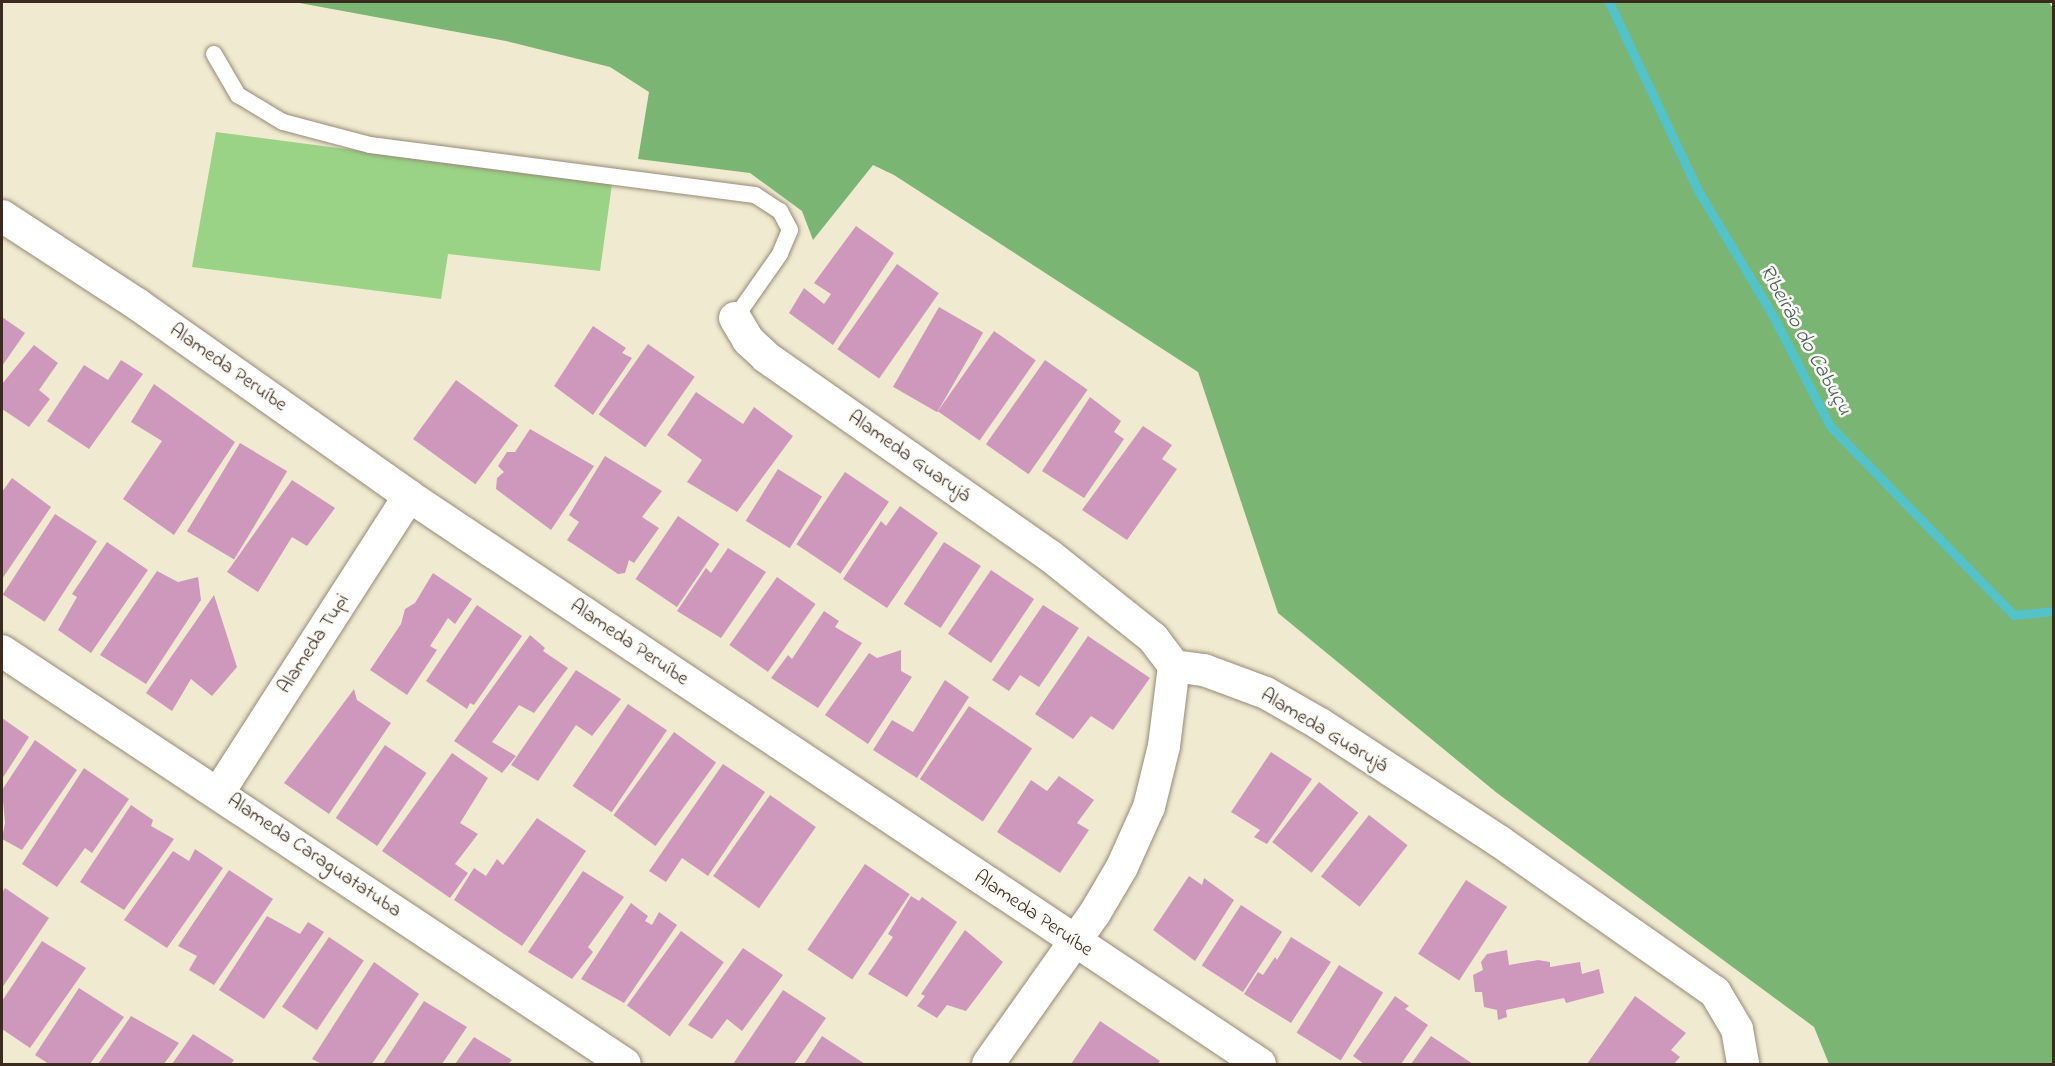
<!DOCTYPE html>
<html>
<head>
<meta charset="utf-8">
<style>
	body { margin:0 }
	#map { position:relative; width:2055px; height:1066px; overflow:hidden; background:#f0ead0; font-family:"Indie Flower",sans-serif }
	div>[style] { position:absolute }
	[style*='--x'] { left:calc(var(--x)*1px); top:calc(var(--y)*1px); width:calc(var(--w)*1px); rotate:calc(var(--a)*1deg) }
	.green>* { inset:0; background:#9ad386 }
	.forest>* { inset:0; background:#7bb573 }
	.stream>* { height:9px; margin:-4.5px; padding:0 4.5px; transform-origin:4.5px; border-radius:4.5px; background:#54c2c9 }
	.building>* { inset:0; background:#ce98bd; transform-origin:0 0 }
	.roads { filter:drop-shadow(0 0 2px #968a77) drop-shadow(0 0 2px #968a77) }
	.service>* { height:16px; margin:-8px; padding:0 8px; transform-origin:8px; border-radius:8px; background:#fff }
	.minor>* { height:32px; margin:-16px; padding:0 16px; transform-origin:16px; border-radius:16px; background:#fff }
	span { translate:-50% -50%; white-space:nowrap; text-align:center; line-height:1.15; -webkit-text-stroke:5px #fdfcf7; paint-order:stroke }
	.street-label { font-size:20px; color:#3b2a1e }
	.water-label { font-size:21px; color:#445f5a; font-style:italic }
	.frame { position:absolute; inset:0; border:3px solid #3b2a1e; pointer-events:none }
</style>
</head>
<body>
<div id="map">
	<div class="green">
		<i style="clip-path:polygon(216px 132px,612px 184px,600px 271px,448px 254px,441px 299px,192px 267px)"></i>
	</div>
	<div class="forest">
		<i style="clip-path:polygon(294px 2px,2049px 2px,2054px 10px,2053px 1064px,1829px 1064px,1814px 1027px,1497px 793px,1278px 613px,1198px 372px,894px 175px,873px 165px,813px 240px,802px 211px,750px 173px,638px 159px,649px 92px,610px 67px,506px 41px)"></i>
	</div>
	<div class="stream">
		<i style="--x:1609;--y:2;--w:210;--a:64.7"></i>
		<i style="--x:1699;--y:192;--w:142;--a:59.1"></i>
		<i style="--x:1772;--y:314;--w:126;--a:62.6"></i>
		<i style="--x:1830;--y:426;--w:264;--a:45.8"></i>
		<i style="--x:2014;--y:615;--w:40;--a:-5.7"></i>
	</div>
	<div class="building">
		<i style="clip-path:polygon(856px 226px,894px 253px,833px 345px,789px 313px,804px 288px,824px 304px,831px 294px,814px 283px)"></i>
		<i style="left:897px;top:264px;width:51px;height:104px;rotate:35deg"></i>
		<i style="left:939px;top:307px;width:51px;height:92px;rotate:30deg"></i>
		<i style="clip-path:polygon(2px 317px,25px 333px,2px 366px)"></i>
		<i style="clip-path:polygon(593px 326px,626px 348px,622px 353px,632px 358px,593px 415px,554px 386px)"></i>
		<i style="left:994px;top:331px;width:51px;height:98px;rotate:35deg"></i>
		<i style="left:648px;top:344px;width:57px;height:86px;rotate:35deg"></i>
		<i style="clip-path:polygon(34px 345px,58px 363px,39px 390px,50px 399px,29px 427px,2px 409px,2px 384px)"></i>
		<i style="clip-path:polygon(121px 360px,143px 374px,89px 449px,47px 421px,84px 365px,108px 380px)"></i>
		<i style="left:1045px;top:360px;width:52px;height:103px;rotate:35deg"></i>
		<i style="left:456px;top:380px;width:77px;height:73px;rotate:36deg"></i>
		<i style="clip-path:polygon(154px 384px,235px 442px,174px 535px,123px 499px,162px 441px,131px 422px)"></i>
		<i style="clip-path:polygon(696px 392px,743px 424px,754px 407px,793px 436px,737px 512px,687px 482px,702px 460px,667px 435px)"></i>
		<i style="clip-path:polygon(1090px 397px,1121px 421px,1114px 432px,1124px 439px,1084px 498px,1042px 471px)"></i>
		<i style="clip-path:polygon(1143px 426px,1172px 445px,1162px 459px,1177px 469px,1127px 540px,1082px 510px)"></i>
		<i style="clip-path:polygon(530px 429px,594px 466px,551px 530px,496px 489px,497px 478px,504px 472px,498px 466px,507px 452px,515px 452px)"></i>
		<i style="left:240px;top:443px;width:55px;height:103px;rotate:31deg"></i>
		<i style="clip-path:polygon(605px 456px,662px 491px,642px 517px,659px 528px,634px 563px,629px 560px,625px 573px,618px 574px,567px 540px,579px 522px,569px 515px)"></i>
		<i style="left:778px;top:469px;width:52px;height:61px;rotate:32deg"></i>
		<i style="left:845px;top:472px;width:53px;height:87px;rotate:34deg"></i>
		<i style="clip-path:polygon(12px 478px,51px 507px,2px 579px,2px 492px)"></i>
		<i style="clip-path:polygon(292px 480px,335px 508px,307px 546px,292px 537px,258px 592px,227px 572px)"></i>
		<i style="clip-path:polygon(900px 506px,938px 533px,887px 608px,843px 579px,881px 521px,886px 526px)"></i>
		<i style="left:55px;top:514px;width:50px;height:96px;rotate:33deg"></i>
		<i style="left:678px;top:516px;width:50px;height:76px;rotate:34deg"></i>
		<i style="clip-path:polygon(107px 542px,148px 570px,91px 653px,58px 630px,77px 597px,72px 594px)"></i>
		<i style="left:944px;top:542px;width:44px;height:74px;rotate:33deg"></i>
		<i style="clip-path:polygon(728px 548px,766px 572px,721px 638px,677px 611px,706px 568px,711px 573px)"></i>
		<i style="left:991px;top:570px;width:52px;height:77px;rotate:34deg"></i>
		<i style="clip-path:polygon(157px 571px,178px 582px,198px 577px,201px 600px,146px 684px,100px 655px)"></i>
		<i style="clip-path:polygon(433px 573px,472px 599px,455px 624px,448px 618px,430px 646px,437px 650px,407px 695px,370px 670px,401px 624px,405px 609px,415px 603px)"></i>
		<i style="left:777px;top:577px;width:47px;height:83px;rotate:35deg"></i>
		<i style="clip-path:polygon(214px 595px,237px 667px,212px 696px,191px 679px,172px 711px,146px 693px)"></i>
		<i style="clip-path:polygon(477px 605px,522px 636px,474px 705px,470px 703px,467px 709px,426px 681px)"></i>
		<i style="clip-path:polygon(1043px 605px,1079px 628px,1039px 687px,1020px 675px,1009px 691px,992px 680px)"></i>
		<i style="clip-path:polygon(824px 611px,839px 621px,835px 627px,862px 643px,818px 708px,771px 678px,788px 655px,792px 659px)"></i>
		<i style="clip-path:polygon(530px 635px,545px 648px,543px 651px,568px 668px,534px 713px,519px 705px,492px 742px,516px 756px,502px 773px,454px 741px)"></i>
		<i style="clip-path:polygon(1088px 636px,1150px 678px,1113px 730px,1091px 716px,1073px 739px,1035px 714px)"></i>
		<i style="clip-path:polygon(901px 650px,901px 671px,912px 677px,868px 744px,825px 715px,869px 653px,877px 658px)"></i>
		<i style="clip-path:polygon(576px 670px,621px 699px,592px 736px,576px 725px,538px 781px,511px 765px)"></i>
		<i style="clip-path:polygon(945px 680px,969px 697px,917px 778px,873px 750px,892px 720px,913px 732px)"></i>
		<i style="clip-path:polygon(354px 689px,357px 700px,391px 723px,329px 814px,284px 783px)"></i>
		<i style="left:628px;top:704px;width:47px;height:99px;rotate:34deg"></i>
		<i style="left:969px;top:706px;width:76px;height:88px;rotate:34deg"></i>
		<i style="clip-path:polygon(2px 718px,29px 737px,2px 779px)"></i>
		<i style="left:674px;top:732px;width:52px;height:103px;rotate:36deg"></i>
		<i style="clip-path:polygon(35px 740px,77px 770px,22px 850px,2px 839px,5px 823px,2px 790px)"></i>
		<i style="left:385px;top:745px;width:50px;height:88px;rotate:34deg"></i>
		<i style="clip-path:polygon(1271px 752px,1312px 779px,1267px 844px,1254px 837px,1260px 830px,1231px 812px)"></i>
		<i style="clip-path:polygon(452px 753px,488px 778px,460px 823px,478px 834px,455px 864px,468px 873px,450px 898px,382px 851px)"></i>
		<i style="clip-path:polygon(723px 764px,765px 792px,708px 876px,682px 858px,666px 882px,649px 871px)"></i>
		<i style="clip-path:polygon(84px 768px,129px 799px,92px 853px,85px 848px,57px 887px,22px 864px)"></i>
		<i style="clip-path:polygon(1059px 776px,1094px 800px,1077px 823px,1089px 830px,1060px 873px,997px 832px,1031px 780px,1047px 791px)"></i>
		<i style="left:1319px;top:782px;width:50px;height:76px;rotate:38deg"></i>
		<i style="left:770px;top:795px;width:56px;height:99px;rotate:35deg"></i>
		<i style="clip-path:polygon(131px 805px,153px 820px,151px 826px,174px 839px,124px 910px,80px 882px)"></i>
		<i style="left:1369px;top:815px;width:49px;height:78px;rotate:38deg"></i>
		<i style="clip-path:polygon(537px 818px,586px 851px,522px 946px,454px 900px,474px 868px,486px 876px,497px 859px,503px 865px)"></i>
		<i style="clip-path:polygon(195px 849px,223px 868px,167px 948px,124px 920px,173px 851px,189px 861px)"></i>
		<i style="left:865px;top:864px;width:54px;height:103px;rotate:34deg"></i>
		<i style="clip-path:polygon(229px 870px,273px 899px,214px 985px,189px 970px,197px 956px,178px 946px)"></i>
		<i style="clip-path:polygon(583px 871px,624px 897px,588px 947px,593px 952px,572px 979px,528px 952px)"></i>
		<i style="clip-path:polygon(1189px 876px,1202px 885px,1204px 878px,1234px 900px,1195px 961px,1153px 930px)"></i>
		<i style="left:1466px;top:880px;width:49px;height:88px;rotate:33deg"></i>
		<i style="clip-path:polygon(5px 888px,49px 918px,2px 988px,2px 893px)"></i>
		<i style="clip-path:polygon(911px 896px,919px 901px,922px 897px,957px 922px,907px 997px,868px 974px,893px 937px,888px 934px)"></i>
		<i style="clip-path:polygon(631px 903px,648px 916px,645px 921px,652px 925px,659px 912px,677px 925px,624px 1003px,581px 979px)"></i>
		<i style="left:1241px;top:905px;width:49px;height:72px;rotate:33deg"></i>
		<i style="clip-path:polygon(267px 916px,300px 934px,308px 922px,324px 932px,264px 1019px,219px 990px)"></i>
		<i style="clip-path:polygon(965px 930px,1003px 962px,966px 1011px,947px 1005px,937px 1018px,917px 1006px,925px 996px,921px 994px)"></i>
		<i style="left:681px;top:931px;width:53px;height:92px;rotate:36deg"></i>
		<i style="left:329px;top:937px;width:42px;height:84px;rotate:34deg"></i>
		<i style="clip-path:polygon(1291px 937px,1331px 962px,1291px 1023px,1244px 994px,1258px 972px,1263px 975px,1275px 957px,1277px 960px)"></i>
		<i style="clip-path:polygon(42px 941px,86px 968px,30px 1048px,2px 1029px,2px 1001px)"></i>
		<i style="clip-path:polygon(743px 948px,783px 975px,742px 1031px,727px 1019px,712px 1039px,688px 1025px)"></i>
		<i style="clip-path:polygon(1507px 950px,1509px 965px,1538px 960px,1550px 962px,1550px 967px,1580px 962px,1582px 974px,1599px 969px,1604px 993px,1566px 1003px,1564px 998px,1506px 1010px,1507px 1017px,1498px 1020px,1497px 1010px,1484px 1007px,1482px 992px,1475px 992px,1473px 975px,1483px 970px,1481px 962px,1487px 954px)"></i>
		<i style="clip-path:polygon(374px 962px,419px 994px,372px 1064px,322px 1064px,312px 1059px)"></i>
		<i style="left:1339px;top:965px;width:52px;height:80px;rotate:32deg"></i>
		<i style="clip-path:polygon(79px 988px,124px 1017px,90px 1064px,49px 1064px,35px 1055px)"></i>
		<i style="clip-path:polygon(783px 990px,826px 1018px,794px 1064px,733px 1064px)"></i>
		<i style="clip-path:polygon(1395px 996px,1409px 1006px,1405px 1009px,1428px 1025px,1401px 1064px,1364px 1064px,1353px 1056px)"></i>
		<i style="clip-path:polygon(1635px 996px,1686px 1033px,1671px 1050px,1680px 1057px,1674px 1064px,1587px 1064px)"></i>
		<i style="clip-path:polygon(424px 1001px,467px 1027px,442px 1064px,383px 1064px)"></i>
		<i style="clip-path:polygon(131px 1016px,179px 1043px,164px 1064px,98px 1064px)"></i>
		<i style="clip-path:polygon(1100px 1021px,1160px 1061px,1158px 1064px,1071px 1064px)"></i>
		<i style="clip-path:polygon(193px 1034px,234px 1060px,231px 1064px,172px 1064px)"></i>
		<i style="clip-path:polygon(822px 1036px,865px 1064px,804px 1064px)"></i>
		<i style="clip-path:polygon(1431px 1036px,1473px 1064px,1411px 1064px)"></i>
		<i style="clip-path:polygon(474px 1037px,512px 1060px,508px 1064px,455px 1064px)"></i>
	</div>
	<div class="roads">
		<div class="service">
			<i style="--x:214;--y:54;--w:48;--a:59.7"></i>
			<i style="--x:238;--y:95;--w:52;--a:31"></i>
			<i style="--x:283;--y:122;--w:90;--a:14.8"></i>
			<i style="--x:370;--y:145;--w:388;--a:7.4"></i>
			<i style="--x:755;--y:195;--w:30;--a:33"></i>
			<i style="--x:780;--y:211;--w:21;--a:62"></i>
			<i style="--x:790;--y:230;--w:26;--a:113"></i>
			<i style="--x:780;--y:254;--w:78;--a:125.1"></i>
		</div>
		<div class="minor">
			<i style="--x:2;--y:216;--w:161;--a:33.1"></i>
			<i style="--x:137;--y:304;--w:333;--a:35.2"></i>
			<i style="--x:409;--y:496;--w:1023;--a:33.72"></i>
			<i style="--x:735;--y:318;--w:26;--a:59"></i>
			<i style="--x:748;--y:340;--w:25;--a:43"></i>
			<i style="--x:766;--y:357;--w:345;--a:35"></i>
			<i style="--x:1049;--y:555;--w:133;--a:38.6"></i>
			<i style="--x:1153;--y:638;--w:35;--a:53"></i>
			<i style="--x:1174;--y:666;--w:30;--a:8"></i>
			<i style="--x:1204;--y:670;--w:66;--a:20.4"></i>
			<i style="--x:1266;--y:693;--w:62;--a:29.9"></i>
			<i style="--x:1320;--y:724;--w:214;--a:33.2"></i>
			<i style="--x:1499;--y:841;--w:264;--a:35"></i>
			<i style="--x:1715;--y:992;--w:43;--a:59.3"></i>
			<i style="--x:1737;--y:1029;--w:36;--a:80"></i>
			<i style="--x:2;--y:651;--w:747;--a:33.54"></i>
			<i style="--x:219;--y:792;--w:352;--a:-57.3"></i>
			<i style="--x:988;--y:1064;--w:185;--a:-54.7"></i>
			<i style="--x:1095;--y:913;--w:53;--a:-59.6"></i>
			<i style="--x:1122;--y:867;--w:66;--a:-65.8"></i>
			<i style="--x:1149;--y:807;--w:63;--a:-76.2"></i>
			<i style="--x:1164;--y:746;--w:81;--a:-82.9"></i>
		</div>
	</div>
	<div class="street-label">
		<span style="left:228px;top:368px;rotate:35deg">Alameda Peruíbe</span>
		<span style="left:909px;top:457px;rotate:35deg">Alameda Guarujá</span>
		<span style="left:629px;top:643px;rotate:34deg">Alameda Peruíbe</span>
		<span style="left:314px;top:644px;rotate:-57deg">Alameda Tupi</span>
		<span style="left:1324px;top:731px;rotate:31deg">Alameda Guarujá</span>
		<span style="left:314px;top:856px;rotate:34deg">Alameda Caraguatatuba</span>
		<span style="left:1033px;top:914px;rotate:34deg">Alameda Peruíbe</span>
	</div>
	<div class="water-label">
		<span style="left:1805px;top:340px;rotate:61deg">Ribeirão do Cabuçu</span>
	</div>
	<div class="frame"></div>
</div>
</body>
</html>
